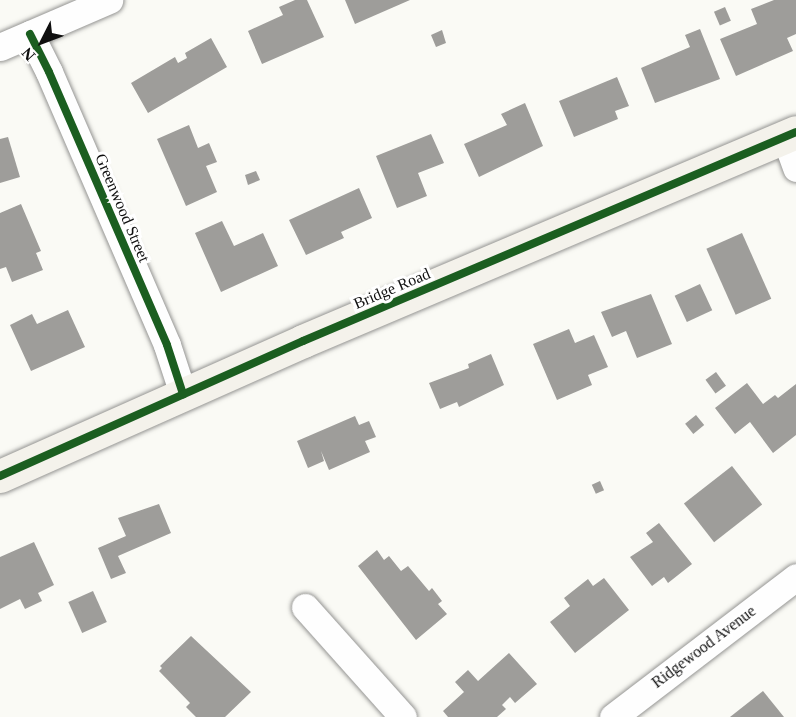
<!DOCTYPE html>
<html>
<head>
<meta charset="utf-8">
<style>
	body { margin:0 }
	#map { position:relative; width:796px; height:717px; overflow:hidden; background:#fafaf5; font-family:"Times New Roman",serif }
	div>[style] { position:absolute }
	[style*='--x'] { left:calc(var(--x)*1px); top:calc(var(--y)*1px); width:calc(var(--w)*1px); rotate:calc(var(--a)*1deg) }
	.building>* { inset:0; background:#9e9d9a; transform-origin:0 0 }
	.roads { filter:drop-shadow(0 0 2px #959593) drop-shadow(0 0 2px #959593) }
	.street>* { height:27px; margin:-13.5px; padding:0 13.5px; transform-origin:13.5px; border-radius:13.5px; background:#fefefe }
	.secondary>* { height:33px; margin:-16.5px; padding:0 16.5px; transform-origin:16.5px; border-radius:16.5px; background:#f4f2eb }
	.cycleway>* { height:8px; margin:-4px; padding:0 4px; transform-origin:4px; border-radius:4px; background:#1b5e20 }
	span { translate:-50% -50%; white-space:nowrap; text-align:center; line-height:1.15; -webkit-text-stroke:6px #fff; paint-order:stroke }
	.street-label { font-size:16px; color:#0f0f0f }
	.north { position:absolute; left:12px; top:12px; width:60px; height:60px; -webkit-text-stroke:4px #fff; paint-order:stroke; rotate:228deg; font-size:16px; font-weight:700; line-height:24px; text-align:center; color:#0f0f0f }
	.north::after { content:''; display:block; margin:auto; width:21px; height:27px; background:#0f0f0f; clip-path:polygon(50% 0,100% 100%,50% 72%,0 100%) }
</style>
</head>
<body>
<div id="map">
	<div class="building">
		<i style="clip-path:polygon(295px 0,307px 0,324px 37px,262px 64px,248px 31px,283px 15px,279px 7px)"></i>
		<i style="clip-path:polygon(345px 0,410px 0,355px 24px)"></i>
		<i style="clip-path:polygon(774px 0,796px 0,796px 34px,787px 38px,793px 51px,736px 76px,720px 39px,757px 24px,751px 9px)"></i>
		<i style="left:725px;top:7px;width:15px;height:12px;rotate:67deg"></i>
		<i style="clip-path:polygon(700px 29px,720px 79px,655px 103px,641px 68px,690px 47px,685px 35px)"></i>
		<i style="clip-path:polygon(442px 30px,446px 43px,436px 47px,431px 35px)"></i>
		<i style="clip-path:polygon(211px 38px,227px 67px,148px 113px,131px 83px,175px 57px,178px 63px,187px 58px,185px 53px)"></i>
		<i style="clip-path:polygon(617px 77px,629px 106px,615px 111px,618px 119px,574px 137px,559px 101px)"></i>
		<i style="clip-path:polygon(525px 103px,543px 146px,479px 177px,464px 144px,507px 125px,501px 114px)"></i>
		<i style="clip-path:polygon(189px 125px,198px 148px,209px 143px,217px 162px,206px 166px,217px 192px,186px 206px,157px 139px)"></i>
		<i style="clip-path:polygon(431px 134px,444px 163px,418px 173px,427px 196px,397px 208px,376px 156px)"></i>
		<i style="clip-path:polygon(8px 137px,20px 177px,0 183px,0 139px)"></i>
		<i style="clip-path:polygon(256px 171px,260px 180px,248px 185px,245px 175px)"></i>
		<i style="clip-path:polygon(359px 188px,372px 218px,341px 232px,344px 238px,306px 255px,289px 220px)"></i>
		<i style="clip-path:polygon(21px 204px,41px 251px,36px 253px,43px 270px,12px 282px,6px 267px,0 269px,0 213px)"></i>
		<i style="clip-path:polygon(222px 221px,234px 246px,263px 233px,278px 266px,221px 292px,195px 233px)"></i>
		<i style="left:742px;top:233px;width:72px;height:39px;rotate:66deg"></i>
		<i style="left:700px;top:284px;width:29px;height:28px;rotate:65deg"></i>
		<i style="clip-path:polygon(651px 294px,672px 344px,637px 358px,626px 331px,612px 337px,601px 312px)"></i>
		<i style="clip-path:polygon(68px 310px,85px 347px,31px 371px,10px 325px,32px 314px,37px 324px)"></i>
		<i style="clip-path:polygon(569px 329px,575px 343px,594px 335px,608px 367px,588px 375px,592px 385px,557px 400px,533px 344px)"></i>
		<i style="clip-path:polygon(491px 354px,504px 385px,459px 407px,457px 402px,440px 409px,429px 383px,469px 368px,468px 364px)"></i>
		<i style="left:716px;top:372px;width:17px;height:13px;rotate:54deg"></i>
		<i style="clip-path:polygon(747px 383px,763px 404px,775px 395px,778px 398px,796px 384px,796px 435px,773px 453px,750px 422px,735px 434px,715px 408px)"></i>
		<i style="left:696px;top:415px;width:13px;height:14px;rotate:51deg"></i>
		<i style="clip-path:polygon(355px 416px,359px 425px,369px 421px,376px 437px,365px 441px,370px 452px,329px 470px,321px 451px,324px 461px,308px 468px,297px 441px)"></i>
		<i style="left:732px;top:466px;width:49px;height:61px;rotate:52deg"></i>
		<i style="left:600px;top:481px;width:10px;height:9px;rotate:66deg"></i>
		<i style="clip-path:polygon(159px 504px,171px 533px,118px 556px,126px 573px,111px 579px,98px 548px,126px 536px,118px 518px)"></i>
		<i style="clip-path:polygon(659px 523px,692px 564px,668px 583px,664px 577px,652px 586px,630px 557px,653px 542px,646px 533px)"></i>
		<i style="clip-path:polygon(34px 542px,54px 585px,38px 593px,42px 601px,25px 609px,20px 599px,0 609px,0 557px)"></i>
		<i style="clip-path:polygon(377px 550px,384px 560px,389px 556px,401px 571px,408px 566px,429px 591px,432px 588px,442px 601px,438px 604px,447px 614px,416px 640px,358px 566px)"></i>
		<i style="clip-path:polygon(604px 578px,629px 610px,575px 653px,550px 622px,570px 606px,564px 598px,588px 579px,593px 586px)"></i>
		<i style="left:93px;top:591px;width:34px;height:27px;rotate:66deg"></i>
		<i style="clip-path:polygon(191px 636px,251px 692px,225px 717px,196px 717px,186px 707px,190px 703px,159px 671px,162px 668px,160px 666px)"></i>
		<i style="clip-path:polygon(509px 653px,537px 684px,515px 703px,510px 697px,502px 705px,506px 709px,497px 717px,448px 717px,443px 711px,464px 692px,455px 682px,468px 670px,478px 681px)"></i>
		<i style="clip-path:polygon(763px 691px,784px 717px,730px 717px)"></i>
	</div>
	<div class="roads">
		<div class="street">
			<i style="--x:30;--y:34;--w:42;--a:63.4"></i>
			<i style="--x:49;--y:72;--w:297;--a:66.6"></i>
			<i style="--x:167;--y:345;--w:52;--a:71.9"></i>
			<i style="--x:0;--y:47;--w:119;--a:-23.3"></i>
			<i style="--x:785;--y:137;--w:33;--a:70"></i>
			<i style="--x:305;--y:607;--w:147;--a:48.3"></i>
			<i style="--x:613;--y:717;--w:230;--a:-37.4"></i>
		</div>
		<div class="secondary">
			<i style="--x:0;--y:476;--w:332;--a:-24"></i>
			<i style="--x:303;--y:341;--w:535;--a:-22.97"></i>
		</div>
	</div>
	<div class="cycleway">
		<i style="--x:30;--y:34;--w:42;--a:63.4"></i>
		<i style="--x:49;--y:72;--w:297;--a:66.6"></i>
		<i style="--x:167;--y:345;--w:52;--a:71.9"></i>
		<i style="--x:0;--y:476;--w:332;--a:-24"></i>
		<i style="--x:303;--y:341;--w:535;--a:-22.97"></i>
	</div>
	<div class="street-label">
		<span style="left:122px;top:208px;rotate:67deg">Greenwood Street</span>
		<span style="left:392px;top:289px;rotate:-23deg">Bridge Road</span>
		<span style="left:704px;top:647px;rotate:-37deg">Ridgewood Avenue</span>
	</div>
	<div class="north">N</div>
</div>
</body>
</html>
